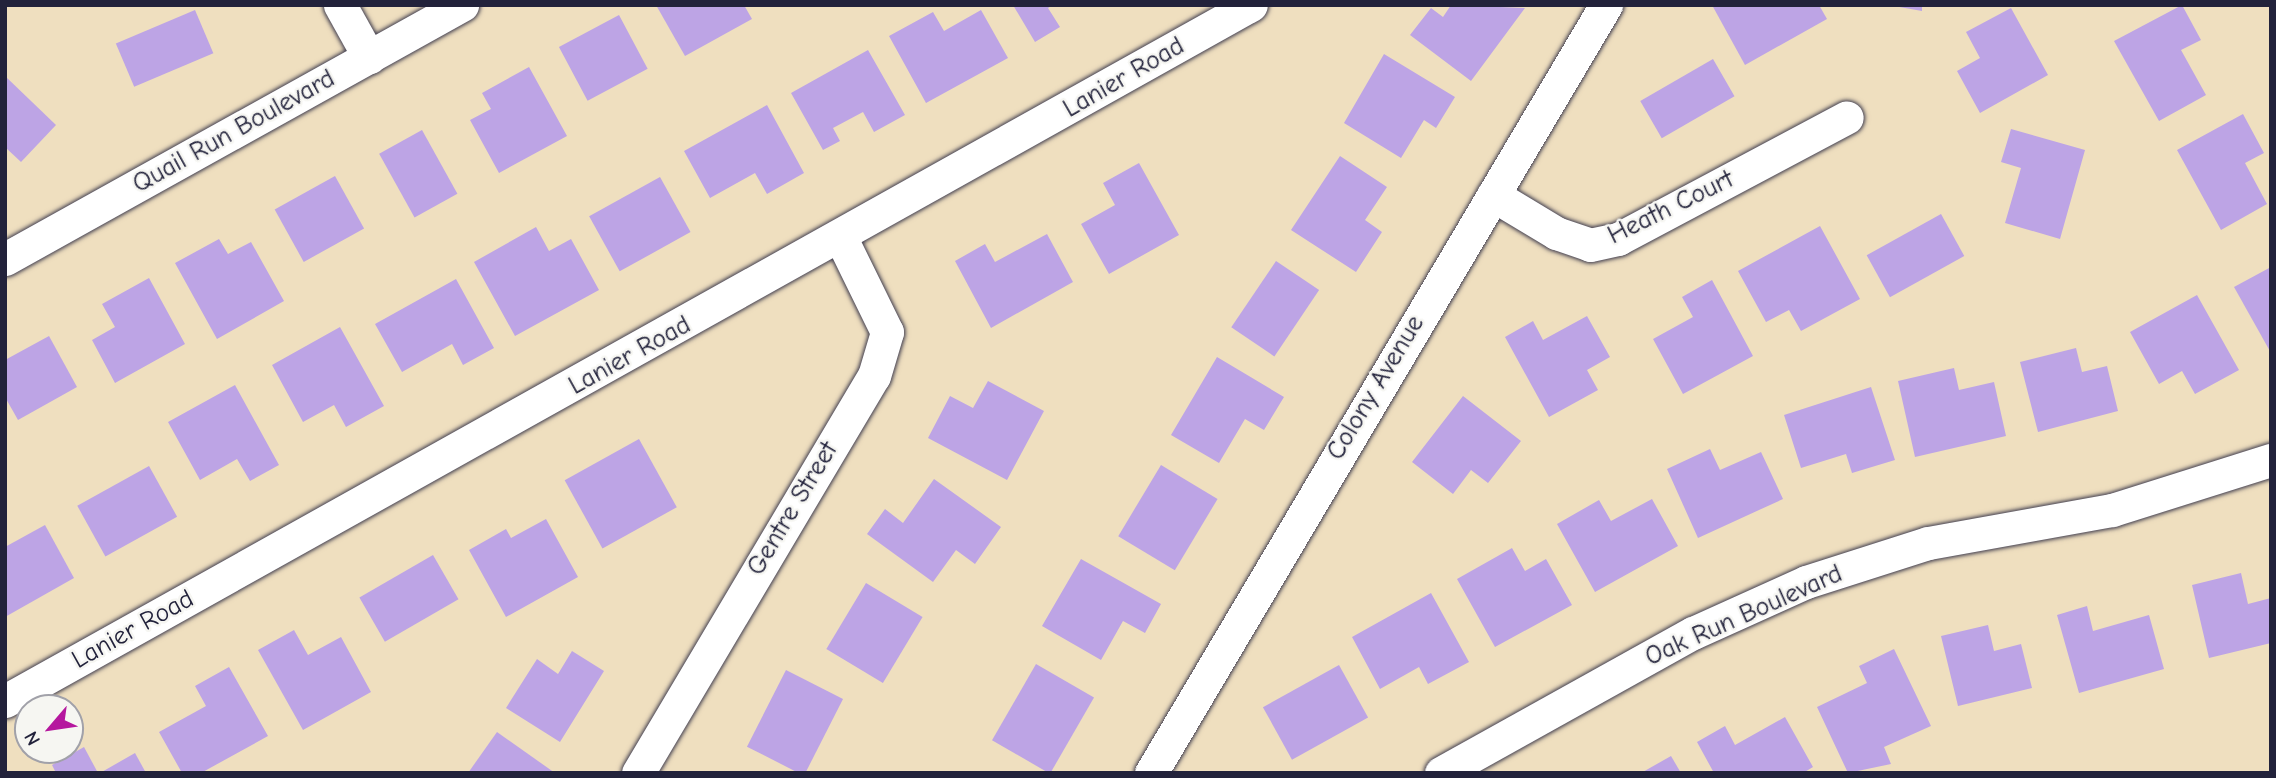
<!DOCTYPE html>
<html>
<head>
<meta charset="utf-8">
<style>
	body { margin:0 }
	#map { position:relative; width:2276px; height:778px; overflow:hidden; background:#efdfbf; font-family:"Comic Neue",sans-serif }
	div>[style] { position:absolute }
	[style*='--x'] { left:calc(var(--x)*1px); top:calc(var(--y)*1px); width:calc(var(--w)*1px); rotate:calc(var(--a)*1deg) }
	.building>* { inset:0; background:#bda4e5; transform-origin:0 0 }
	.roads { filter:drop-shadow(0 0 2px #413e4f) drop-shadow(0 0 2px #413e4f) }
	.minor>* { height:33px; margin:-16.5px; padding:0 16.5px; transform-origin:16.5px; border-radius:16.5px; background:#fff }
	span { translate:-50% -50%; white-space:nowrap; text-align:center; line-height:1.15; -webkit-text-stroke:5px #f6f6f2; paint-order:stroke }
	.street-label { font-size:26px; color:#22223b }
	.frame { position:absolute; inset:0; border:7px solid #22223b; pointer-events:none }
	.north { position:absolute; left:14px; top:694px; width:70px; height:70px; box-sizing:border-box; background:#f6f6f2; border:2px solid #a1a1a9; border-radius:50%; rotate:241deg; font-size:19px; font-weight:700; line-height:28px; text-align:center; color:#22223b }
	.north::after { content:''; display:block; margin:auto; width:24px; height:32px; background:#b5179e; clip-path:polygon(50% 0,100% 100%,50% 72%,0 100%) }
</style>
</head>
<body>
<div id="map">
	<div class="building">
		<i style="clip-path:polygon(656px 5px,744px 5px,752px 19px,685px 56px)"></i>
		<i style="clip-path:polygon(1013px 5px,1053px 5px,1048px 8px,1060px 27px,1035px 42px)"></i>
		<i style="clip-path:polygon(1451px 5px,1525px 8px,1471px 81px,1410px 35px,1431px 8px,1443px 17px)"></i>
		<i style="clip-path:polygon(1712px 5px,1819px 5px,1827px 19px,1745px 65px)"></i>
		<i style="clip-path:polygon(1888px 5px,1922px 5px,1922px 11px)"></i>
		<i style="clip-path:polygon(2182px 5px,2201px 40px,2181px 50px,2206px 95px,2159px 121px,2114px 41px)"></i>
		<i style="clip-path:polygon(2011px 8px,2048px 75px,1980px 113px,1957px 71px,1980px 58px,1966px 32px)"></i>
		<i style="left:195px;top:10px;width:47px;height:86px;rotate:67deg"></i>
		<i style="clip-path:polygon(981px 10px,1008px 58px,926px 103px,889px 36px,933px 12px,944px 31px)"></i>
		<i style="left:619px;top:15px;width:61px;height:68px;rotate:62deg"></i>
		<i style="clip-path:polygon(868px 50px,905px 115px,874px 132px,863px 112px,833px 128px,840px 141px,823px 150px,791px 93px)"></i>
		<i style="clip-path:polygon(1384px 54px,1455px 97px,1436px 128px,1424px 120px,1401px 158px,1344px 123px)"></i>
		<i style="left:1713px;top:59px;width:43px;height:84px;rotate:60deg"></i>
		<i style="clip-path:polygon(529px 67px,567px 136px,499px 173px,470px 120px,491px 109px,482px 93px)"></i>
		<i style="clip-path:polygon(5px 76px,56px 125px,21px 162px,5px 147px)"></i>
		<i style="clip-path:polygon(767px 105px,804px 173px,767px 194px,755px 173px,710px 198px,684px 151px)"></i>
		<i style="clip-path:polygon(2243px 114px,2264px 153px,2245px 163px,2267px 204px,2221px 230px,2177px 150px)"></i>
		<i style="clip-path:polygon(2011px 129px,2085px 150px,2060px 239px,2005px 223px,2021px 168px,2001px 162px)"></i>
		<i style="left:422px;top:130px;width:73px;height:49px;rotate:61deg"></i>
		<i style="clip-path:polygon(1340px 156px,1387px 187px,1365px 220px,1382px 232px,1356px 272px,1291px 230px)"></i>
		<i style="clip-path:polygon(1139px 163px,1179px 235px,1109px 274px,1081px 224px,1115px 205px,1103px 183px)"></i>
		<i style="left:335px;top:176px;width:60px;height:69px;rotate:61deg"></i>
		<i style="left:660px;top:177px;width:63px;height:81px;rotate:61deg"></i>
		<i style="left:1941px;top:214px;width:48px;height:85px;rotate:61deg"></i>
		<i style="clip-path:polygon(1820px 226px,1860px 299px,1801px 331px,1789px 310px,1766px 322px,1738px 271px)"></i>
		<i style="clip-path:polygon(536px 227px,549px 251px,571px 239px,599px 290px,515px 336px,474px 262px)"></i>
		<i style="clip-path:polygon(1047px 234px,1073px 282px,991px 328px,955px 261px,985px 244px,995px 262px)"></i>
		<i style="clip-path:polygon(219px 239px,228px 254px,251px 242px,284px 301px,217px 339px,175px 263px)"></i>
		<i style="left:1276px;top:261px;width:52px;height:80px;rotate:34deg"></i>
		<i style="clip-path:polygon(2271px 267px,2271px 353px,2234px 287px)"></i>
		<i style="clip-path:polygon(149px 278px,185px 344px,115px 383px,92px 340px,115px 327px,102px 304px)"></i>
		<i style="clip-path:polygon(456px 279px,494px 348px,463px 365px,452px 344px,402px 372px,375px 324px)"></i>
		<i style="clip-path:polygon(1712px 280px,1753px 356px,1683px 394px,1653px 339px,1693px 317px,1682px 297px)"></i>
		<i style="clip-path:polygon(2197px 295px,2239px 370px,2195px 394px,2182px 371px,2159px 384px,2130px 332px)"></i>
		<i style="clip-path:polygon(1587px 316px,1610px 357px,1587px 370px,1598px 390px,1549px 417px,1505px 337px,1533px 321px,1543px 340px)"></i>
		<i style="clip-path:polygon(340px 327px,384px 406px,346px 427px,334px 405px,303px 422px,272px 365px)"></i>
		<i style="clip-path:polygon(49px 336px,77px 387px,18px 420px,5px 397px,5px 360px)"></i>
		<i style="clip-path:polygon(2076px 348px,2082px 372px,2107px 366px,2118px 411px,2038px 432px,2020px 362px)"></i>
		<i style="clip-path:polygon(1217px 357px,1284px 397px,1264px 430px,1245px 419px,1219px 463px,1171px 435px)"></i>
		<i style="clip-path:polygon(1954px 368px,1959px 390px,1994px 382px,2006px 436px,1915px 457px,1898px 381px)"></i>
		<i style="clip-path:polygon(988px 381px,1044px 411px,1007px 480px,928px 438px,950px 396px,973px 408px)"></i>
		<i style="clip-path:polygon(235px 385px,279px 465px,250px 481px,237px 459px,200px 480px,168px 422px)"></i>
		<i style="clip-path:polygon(1871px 387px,1895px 460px,1852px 473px,1846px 454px,1801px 468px,1784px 415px)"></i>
		<i style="clip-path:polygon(1463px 396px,1521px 441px,1488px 483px,1471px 470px,1453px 494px,1412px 462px)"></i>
		<i style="left:639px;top:439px;width:78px;height:85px;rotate:61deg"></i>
		<i style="clip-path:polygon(1710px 449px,1720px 470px,1761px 452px,1783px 499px,1698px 538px,1667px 469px)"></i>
		<i style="left:1161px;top:465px;width:66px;height:83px;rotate:31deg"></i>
		<i style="left:149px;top:466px;width:58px;height:82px;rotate:61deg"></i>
		<i style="clip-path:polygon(934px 479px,1001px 527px,975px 564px,956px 550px,933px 582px,867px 534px,885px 509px,903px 523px)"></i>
		<i style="clip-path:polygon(1652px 499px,1678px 546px,1595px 592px,1557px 524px,1599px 500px,1611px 521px)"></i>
		<i style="clip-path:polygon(546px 519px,578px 577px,506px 617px,469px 550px,506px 529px,511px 538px)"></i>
		<i style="clip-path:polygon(45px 525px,74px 578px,5px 617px,5px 547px)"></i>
		<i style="clip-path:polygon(1512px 548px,1525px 571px,1546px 559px,1572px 605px,1495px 647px,1457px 579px)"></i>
		<i style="left:433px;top:555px;width:51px;height:85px;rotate:60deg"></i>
		<i style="clip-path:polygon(1081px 559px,1161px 604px,1145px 633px,1123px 621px,1101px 660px,1042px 626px)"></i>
		<i style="clip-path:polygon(2241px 573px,2248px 604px,2271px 598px,2271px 643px,2209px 658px,2192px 585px)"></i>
		<i style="left:866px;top:583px;width:66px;height:77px;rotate:31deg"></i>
		<i style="clip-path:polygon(1431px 593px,1469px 662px,1428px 684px,1419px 667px,1380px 689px,1352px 637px)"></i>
		<i style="clip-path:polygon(2087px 606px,2093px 631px,2149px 615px,2164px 669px,2079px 693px,2057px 615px)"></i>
		<i style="clip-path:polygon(1988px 625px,1994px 651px,2021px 644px,2032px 688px,1958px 706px,1941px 636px)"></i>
		<i style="clip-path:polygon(294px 630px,308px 655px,341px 637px,371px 692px,303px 730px,258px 650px)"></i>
		<i style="clip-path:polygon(1894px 649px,1931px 726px,1884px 747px,1891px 764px,1848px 773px,1817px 707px,1867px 683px,1859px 666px)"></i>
		<i style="clip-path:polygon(572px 651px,604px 671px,560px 742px,506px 708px,537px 659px,558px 674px)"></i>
		<i style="left:1036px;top:664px;width:67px;height:88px;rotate:30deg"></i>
		<i style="left:1339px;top:665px;width:60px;height:87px;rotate:61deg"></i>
		<i style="clip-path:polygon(229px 667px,268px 736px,201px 773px,182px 773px,159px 732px,206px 706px,195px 686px)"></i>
		<i style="left:786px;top:670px;width:64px;height:86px;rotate:27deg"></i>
		<i style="clip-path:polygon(1785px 717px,1813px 767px,1803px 773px,1714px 773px,1697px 742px,1725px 726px,1735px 745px)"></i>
		<i style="clip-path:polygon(497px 732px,555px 773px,468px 773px)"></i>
		<i style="clip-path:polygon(84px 747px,98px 773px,56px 773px,52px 765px)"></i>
		<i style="clip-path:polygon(135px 753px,146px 773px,100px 773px)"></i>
		<i style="clip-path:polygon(1671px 756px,1681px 773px,1641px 773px)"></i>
	</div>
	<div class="roads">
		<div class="minor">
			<i style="--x:340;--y:5;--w:60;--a:60.9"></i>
			<i style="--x:1493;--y:195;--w:74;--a:31.1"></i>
			<i style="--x:1556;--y:233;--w:36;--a:19"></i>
			<i style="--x:1590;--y:245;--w:29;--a:-12"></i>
			<i style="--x:1618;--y:239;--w:259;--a:-28"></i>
			<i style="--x:5;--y:259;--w:523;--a:-29.07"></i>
			<i style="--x:5;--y:701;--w:1427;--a:-29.19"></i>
			<i style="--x:638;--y:773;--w:462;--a:-59.3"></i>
			<i style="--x:874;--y:376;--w:46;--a:-73.5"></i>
			<i style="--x:887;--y:332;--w:105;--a:-116.1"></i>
			<i style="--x:1151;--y:773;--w:893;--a:-59.36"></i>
			<i style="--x:1441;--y:773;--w:288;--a:-29.1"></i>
			<i style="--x:1693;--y:633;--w:124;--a:-24.3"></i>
			<i style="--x:1806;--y:582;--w:128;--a:-17.7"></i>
			<i style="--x:1928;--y:543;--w:187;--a:-10.2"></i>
			<i style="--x:2112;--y:510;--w:167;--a:-17.5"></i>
		</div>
	</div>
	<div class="street-label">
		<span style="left:1124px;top:78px;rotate:-30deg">Lanier Road</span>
		<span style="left:234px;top:132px;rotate:-29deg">Quail Run Boulevard</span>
		<span style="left:1671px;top:208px;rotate:-26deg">Heath Court</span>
		<span style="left:630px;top:356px;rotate:-29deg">Lanier Road</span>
		<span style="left:1376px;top:388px;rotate:-59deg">Colony Avenue</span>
		<span style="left:793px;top:509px;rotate:-59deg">Gentre Street</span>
		<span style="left:1744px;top:616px;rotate:-24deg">Oak Run Boulevard</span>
		<span style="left:133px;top:630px;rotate:-29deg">Lanier Road</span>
	</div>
	<div class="frame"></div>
	<div class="north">N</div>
</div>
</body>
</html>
